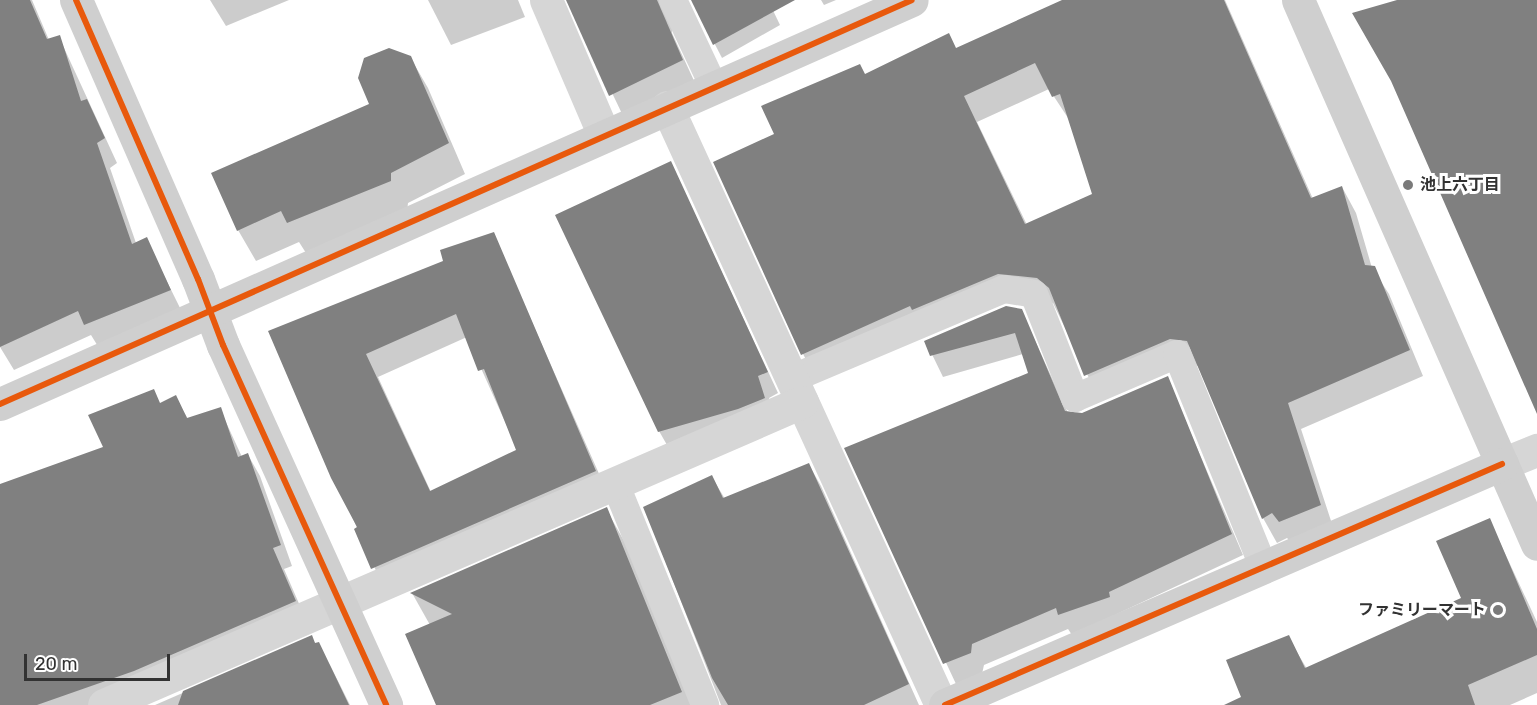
<!DOCTYPE html>
<html>
<head>
<meta charset="utf-8">
<style>
	body { margin:0 }
	#map { position:relative; width:1537px; height:705px; overflow:hidden; background:#fff; font-family:Rubik,"Noto Sans JP",sans-serif }
	div>[style] { position:absolute }
	[style*='--x'] { left:calc(var(--x)*1px); top:calc(var(--y)*1px); width:calc(var(--w)*1px); rotate:calc(var(--a)*1deg) }
	.shadow>* { inset:0; background:#0003 }
	.building>* { inset:0; background:#808080 }
	.lane>* { height:28px; margin:-14px; padding:0 14px; transform-origin:14px; border-radius:14px; background:#d6d6d6 }
	.street>* { height:33px; margin:-16.5px; padding:0 16.5px; transform-origin:16.5px; border-radius:16.5px; background:#d6d6d6 }
	.secondary>* { height:33px; margin:-16.5px; padding:0 16.5px; transform-origin:16.5px; border-radius:16.5px; background:#cfcfcf }
	.cycleway>* { height:6px; margin:-3px; padding:0 3px; transform-origin:3px; border-radius:3px; background:#e8590c }
	.dots>* { width:16px; height:16px; translate:-50% -50%; box-sizing:border-box; border:3px solid #fff; border-radius:50% }
	span { translate:-50% -50%; white-space:nowrap; text-align:center; line-height:1.15; -webkit-text-stroke:6px #fff; paint-order:stroke }
	.poi-label { font-size:16px; color:#323232; font-weight:700 }
	.left { translate:0 -50%; text-align:left }
	.right { translate:-100% -50%; text-align:right }
	.scale { position:absolute; left:24px; top:654px; width:146px; height:27px; box-sizing:border-box; border:3px solid #323232; border-top:0; padding-left:8px; font-size:18px; line-height:21px; white-space:nowrap; color:#323232; -webkit-text-stroke:4px #fff; paint-order:stroke }
</style>
</head>
<body>
<div id="map">
	<div class="shadow">
		<i style="clip-path:polygon(0 0,32px 0,49px 40px,59px 37px,117px 163px,110px 168px,136px 243px,146px 239px,183px 314px,99px 348px,91px 335px,14px 370px,0 347px)"></i>
		<i style="clip-path:polygon(210px 0,289px 0,226px 26px)"></i>
		<i style="clip-path:polygon(428px 0,518px 0,525px 17px,451px 45px)"></i>
		<i style="clip-path:polygon(582px 0,662px 0,672px 20px,672px 33px,696px 85px,625px 120px,570px 5px)"></i>
		<i style="clip-path:polygon(692px 0,768px 0,780px 25px,722px 58px)"></i>
		<i style="clip-path:polygon(821px 0,836px 0,824px 5px)"></i>
		<i style="clip-path:polygon(evenodd,1065px 0,1225px 0,1313px 199px,1342px 187px,1356px 213px,1372px 268px,1389px 294px,1423px 376px,1301px 429px,1334px 530px,1295px 546px,1287px 538px,1277px 543px,1263px 518px,1199px 366px,1186px 364px,1100px 401px,1053px 303px,1013px 299px,817px 380px,803px 354px,715px 163px,776px 135px,865px 76px,956px 50px,1065px 0,1049px 89px,1070px 121px,1094px 195px,1027px 225px,977px 122px,1049px 89px)"></i>
		<i style="clip-path:polygon(410px 57px,428px 88px,465px 174px,408px 203px,407px 212px,306px 253px,299px 242px,256px 261px,238px 230px,371px 105px)"></i>
		<i style="clip-path:polygon(671px 163px,778px 393px,769px 398px,776px 419px,671px 452px,659px 431px)"></i>
		<i style="clip-path:polygon(evenodd,493px 234px,608px 494px,385px 591px,270px 331px,445px 262px,493px 234px,467px 337px,518px 451px,431px 492px,378px 377px,467px 337px)"></i>
		<i style="clip-path:polygon(1021px 310px,1068px 413px,1082px 415px,1167px 378px,1243px 555px,1072px 635px,1068px 629px,984px 665px,982px 674px,956px 684px,846px 449px,1030px 374px,1023px 354px,943px 377px,926px 342px)"></i>
		<i style="clip-path:polygon(175px 397px,188px 419px,220px 409px,242px 457px,248px 455px,260px 476px,292px 566px,284px 569px,307px 622px,117px 705px,0 705px,0 485px,105px 448px)"></i>
		<i style="clip-path:polygon(809px 465px,821px 486px,919px 705px,721px 705px,645px 508px,712px 477px,725px 499px)"></i>
		<i style="clip-path:polygon(606px 509px,627px 546px,692px 705px,437px 705px,430px 625px,412px 593px)"></i>
		<i style="clip-path:polygon(1489px 519px,1537px 622px,1537px 693px,1510px 705px,1247px 705px,1288px 637px,1307px 669px,1463px 599px)"></i>
		<i style="clip-path:polygon(311px 637px,330px 665px,350px 705px,155px 705px)"></i>
	</div>
	<div class="building">
		<i style="clip-path:polygon(0 0,30px 0,47px 39px,60px 35px,81px 101px,87px 99px,105px 138px,97px 143px,132px 244px,147px 237px,171px 290px,84px 325px,78px 311px,0 347px)"></i>
		<i style="clip-path:polygon(566px 0,657px 0,683px 60px,609px 96px)"></i>
		<i style="clip-path:polygon(691px 0,795px 0,713px 45px)"></i>
		<i style="clip-path:polygon(evenodd,1062px 0,1224px 0,1311px 198px,1342px 186px,1365px 265px,1375px 266px,1410px 350px,1288px 403px,1321px 505px,1279px 522px,1272px 513px,1262px 519px,1187px 341px,1170px 339px,1084px 376px,1049px 288px,1037px 278px,998px 274px,912px 310px,910px 306px,801px 355px,713px 162px,774px 134px,761px 106px,860px 64px,865px 74px,949px 33px,956px 48px,1062px 0,1035px 63px,1052px 97px,1060px 94px,1092px 194px,1025px 224px,964px 96px,1035px 63px)"></i>
		<i style="clip-path:polygon(1397px 0,1537px 0,1537px 414px,1391px 81px,1352px 13px)"></i>
		<i style="clip-path:polygon(389px 48px,411px 56px,449px 143px,391px 173px,391px 181px,287px 223px,281px 211px,237px 231px,211px 173px,369px 104px,358px 78px,364px 58px)"></i>
		<i style="clip-path:polygon(671px 161px,768px 372px,758px 376px,765px 398px,738px 409px,658px 432px,555px 215px)"></i>
		<i style="clip-path:polygon(evenodd,494px 232px,596px 471px,371px 569px,354px 529px,357px 527px,331px 478px,268px 331px,443px 261px,440px 250px,494px 232px,456px 314px,478px 371px,484px 369px,516px 450px,430px 491px,366px 354px,456px 314px)"></i>
		<i style="clip-path:polygon(1006px 306px,1022px 309px,1065px 411px,1082px 413px,1168px 376px,1232px 534px,1109px 592px,1110px 597px,1058px 615px,1056px 608px,972px 644px,971px 653px,943px 664px,844px 448px,1028px 373px,1015px 333px,930px 356px,924px 341px)"></i>
		<i style="clip-path:polygon(154px 389px,160px 403px,176px 395px,187px 418px,221px 407px,238px 457px,248px 453px,281px 545px,273px 548px,296px 601px,134px 671px,37px 705px,0 705px,0 484px,103px 447px,88px 415px)"></i>
		<i style="clip-path:polygon(809px 463px,909px 684px,864px 705px,728px 705px,712px 678px,643px 507px,712px 475px,723px 498px)"></i>
		<i style="clip-path:polygon(607px 507px,682px 692px,650px 705px,436px 705px,405px 634px,452px 614px,410px 593px)"></i>
		<i style="clip-path:polygon(1490px 518px,1537px 629px,1537px 655px,1468px 685px,1475px 705px,1224px 705px,1241px 697px,1226px 660px,1289px 635px,1305px 668px,1461px 598px,1436px 541px)"></i>
		<i style="clip-path:polygon(312px 635px,315px 643px,319px 642px,349px 705px,178px 705px,183px 691px)"></i>
	</div>
	<div class="lane">
		<i style="--x:673;--y:0;--w:96;--a:64.8"></i>
		<i style="--x:791;--y:379;--w:231;--a:-22.9"></i>
		<i style="--x:1004;--y:289;--w:30;--a:9"></i>
		<i style="--x:1034;--y:294;--w:112;--a:68.5"></i>
		<i style="--x:1075;--y:398;--w:111;--a:-23.3"></i>
		<i style="--x:1177;--y:354;--w:229;--a:67.9"></i>
		<i style="--x:615;--y:483;--w:240;--a:67.9"></i>
	</div>
	<div class="street">
		<i style="--x:546;--y:0;--w:147;--a:66.8"></i>
		<i style="--x:667;--y:107;--w:658;--a:65.38"></i>
		<i style="--x:1502;--y:464;--w:38;--a:-22"></i>
		<i style="--x:104;--y:705;--w:761;--a:-23.47"></i>
	</div>
	<div class="secondary">
		<i style="--x:76;--y:0;--w:305;--a:66.4"></i>
		<i style="--x:198;--y:279;--w:71;--a:69.3"></i>
		<i style="--x:223;--y:345;--w:395;--a:65.6"></i>
		<i style="--x:1298;--y:0;--w:594;--a:66.28"></i>
		<i style="--x:0;--y:404;--w:997;--a:-23.89"></i>
		<i style="--x:945;--y:705;--w:607;--a:-23.4"></i>
	</div>
	<div class="cycleway">
		<i style="--x:76;--y:0;--w:305;--a:66.4"></i>
		<i style="--x:198;--y:279;--w:71;--a:69.3"></i>
		<i style="--x:223;--y:345;--w:395;--a:65.6"></i>
		<i style="--x:0;--y:404;--w:997;--a:-23.89"></i>
		<i style="--x:945;--y:705;--w:607;--a:-23.4"></i>
	</div>
	<div class="dots">
		<i style="left:1408px;top:185px;background:#7a7a7a"></i>
		<i style="left:1498px;top:610px;background:#7a7a7a"></i>
	</div>
	<div class="poi-label">
		<span class="left" style="left:1420px;top:185px">池上六丁目</span>
		<span class="right" style="left:1486px;top:610px">ファミリーマート</span>
	</div>
	<div class="scale">20 m</div>
</div>
</body>
</html>
